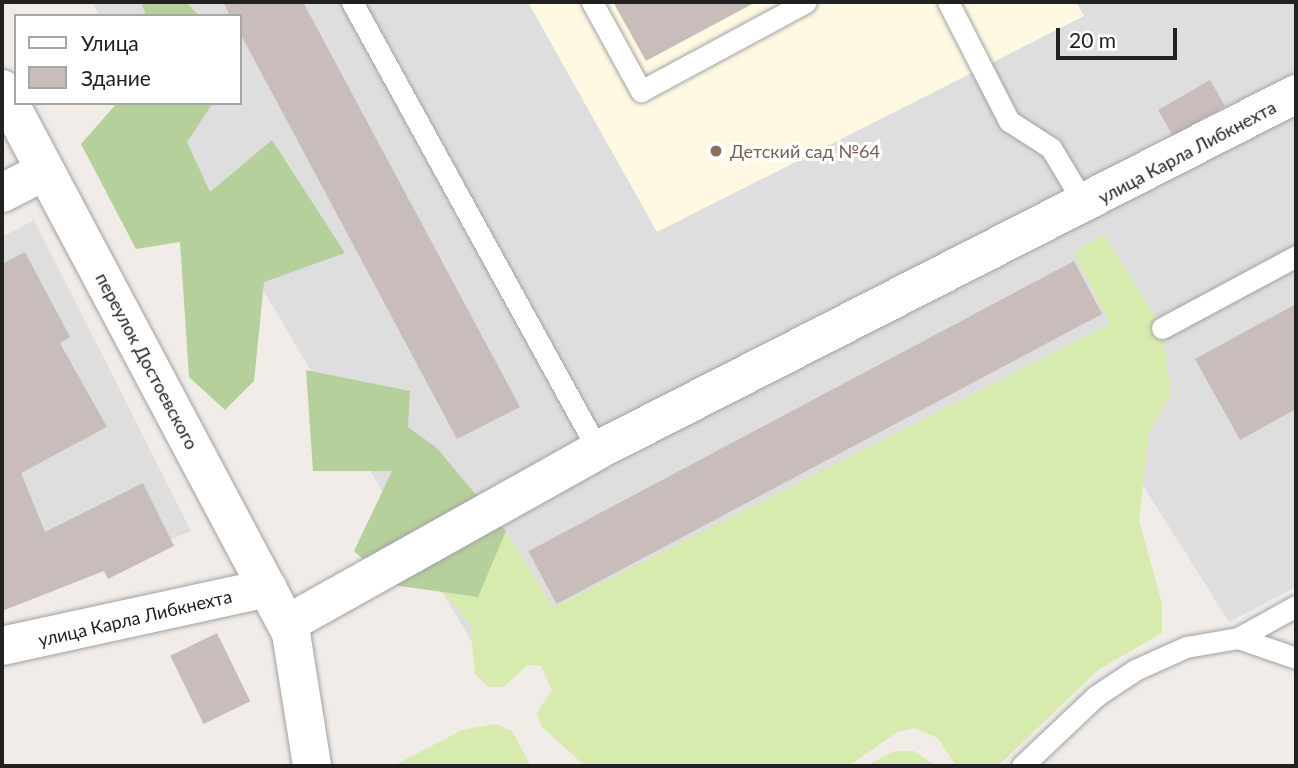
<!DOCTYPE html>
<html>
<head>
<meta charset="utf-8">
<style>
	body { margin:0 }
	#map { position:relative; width:1298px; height:768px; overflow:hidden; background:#f1ece8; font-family:Lato,sans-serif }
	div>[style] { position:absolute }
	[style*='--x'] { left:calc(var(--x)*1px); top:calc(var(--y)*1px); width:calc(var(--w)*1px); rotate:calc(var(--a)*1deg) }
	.residential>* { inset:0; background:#dfdede }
	.education>* { inset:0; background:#fff9e3 }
	.grass>* { inset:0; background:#d8ebae }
	.forest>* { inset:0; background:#b6d09c }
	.building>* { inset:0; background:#c9bdbb; transform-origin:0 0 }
	.roads { filter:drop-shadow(0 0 2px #a2a2a2) drop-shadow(0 0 2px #a2a2a2) }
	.lane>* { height:21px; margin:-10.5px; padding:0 10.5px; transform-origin:10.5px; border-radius:10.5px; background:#fff }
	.street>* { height:38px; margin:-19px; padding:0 19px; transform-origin:19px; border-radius:19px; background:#fff }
	.dots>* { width:19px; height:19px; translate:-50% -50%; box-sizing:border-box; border:4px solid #fff; border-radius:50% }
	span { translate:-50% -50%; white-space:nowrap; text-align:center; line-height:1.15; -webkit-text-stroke:6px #fff; paint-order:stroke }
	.education-label { font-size:18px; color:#785e54 }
	.left { translate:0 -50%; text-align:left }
	.street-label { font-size:18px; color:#212121 }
	.frame { position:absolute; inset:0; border:4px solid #212121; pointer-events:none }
	.legend { position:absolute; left:14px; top:14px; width:228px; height:91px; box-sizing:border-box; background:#fff; border:2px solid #a6a6a6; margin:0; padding:9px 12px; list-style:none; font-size:21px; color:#212121 }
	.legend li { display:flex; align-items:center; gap:14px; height:35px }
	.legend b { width:35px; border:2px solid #a6a6a6 }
	.scale { position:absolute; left:1056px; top:28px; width:121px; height:32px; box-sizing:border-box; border:4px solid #212121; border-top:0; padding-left:9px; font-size:21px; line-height:24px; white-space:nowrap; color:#212121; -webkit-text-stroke:5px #fff; paint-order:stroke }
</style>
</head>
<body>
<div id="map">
	<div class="residential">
		<i style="clip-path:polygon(92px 2px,1296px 2px,1296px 587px,1229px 622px,1095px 409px,488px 669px,152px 103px,240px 103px,240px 16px,100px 16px)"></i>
		<i style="clip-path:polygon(34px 220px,191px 531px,2px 608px,2px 237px)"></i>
	</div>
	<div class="education">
		<i style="clip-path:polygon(528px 2px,1076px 2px,1084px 16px,657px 232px)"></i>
	</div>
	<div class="grass">
		<i style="clip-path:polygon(1104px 234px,1162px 328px,1171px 394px,1149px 432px,1139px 520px,1162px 604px,1162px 633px,1098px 670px,998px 766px,956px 766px,938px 738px,915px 728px,897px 732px,849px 766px,585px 766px,541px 726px,537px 713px,552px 690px,541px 666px,528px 665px,503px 687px,489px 687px,475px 674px,470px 624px,443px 592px,478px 597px,506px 531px,553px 608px,1110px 324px,1074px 252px)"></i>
		<i style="clip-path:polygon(496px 724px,512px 731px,531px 766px,393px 766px,462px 730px)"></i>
		<i style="clip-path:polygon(895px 751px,914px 751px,936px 766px,865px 766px)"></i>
	</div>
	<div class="forest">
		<i style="clip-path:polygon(141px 2px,186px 2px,199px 16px,146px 16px)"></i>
		<i style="clip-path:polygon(117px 103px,213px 103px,187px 142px,210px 192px,272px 140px,345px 253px,264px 282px,254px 381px,225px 410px,189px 377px,180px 242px,136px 249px,81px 144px)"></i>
		<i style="clip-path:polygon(306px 370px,410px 391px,408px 427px,437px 448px,506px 531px,478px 597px,393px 585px,354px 551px,392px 471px,313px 471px)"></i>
	</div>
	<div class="building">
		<i style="clip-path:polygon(223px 2px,303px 2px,520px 407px,457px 439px,240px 33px,240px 16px,230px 16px)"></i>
		<i style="clip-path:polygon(613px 2px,756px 2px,646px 61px)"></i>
		<i style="left:1210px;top:80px;width:30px;height:60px;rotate:60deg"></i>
		<i style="clip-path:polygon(25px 252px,70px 337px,60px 343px,107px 427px,21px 473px,45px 532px,143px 483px,174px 546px,108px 579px,104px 571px,2px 611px,2px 264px)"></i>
		<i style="left:1074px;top:261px;width:60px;height:618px;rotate:62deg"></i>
		<i style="clip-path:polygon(1296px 304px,1296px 409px,1240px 440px,1195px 359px)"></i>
		<i style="left:217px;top:633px;width:76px;height:52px;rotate:64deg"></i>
	</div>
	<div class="roads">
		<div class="lane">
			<i style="--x:352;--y:2;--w:511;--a:61.23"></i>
			<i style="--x:592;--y:2;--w:102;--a:61.2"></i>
			<i style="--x:641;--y:91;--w:187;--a:-28.3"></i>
			<i style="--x:948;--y:2;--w:134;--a:62.9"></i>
			<i style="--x:1009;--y:121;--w:50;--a:32.7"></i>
			<i style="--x:1051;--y:148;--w:66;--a:59.2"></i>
			<i style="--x:1162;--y:328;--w:152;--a:-28.2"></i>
			<i style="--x:1238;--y:638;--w:61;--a:19"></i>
			<i style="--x:1022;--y:766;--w:102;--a:-43.4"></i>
			<i style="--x:1096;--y:696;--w:47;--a:-33.7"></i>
			<i style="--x:1135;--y:670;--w:56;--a:-24.3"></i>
			<i style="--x:1186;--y:647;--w:53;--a:-9.8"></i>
			<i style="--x:1238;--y:638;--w:66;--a:-28.9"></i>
		</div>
		<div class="street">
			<i style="--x:2;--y:89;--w:616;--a:62.02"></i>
			<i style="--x:291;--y:633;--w:135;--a:81"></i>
			<i style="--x:2;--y:193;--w:48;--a:-27.1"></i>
			<i style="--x:287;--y:624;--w:356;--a:-29.2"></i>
			<i style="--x:598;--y:450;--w:784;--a:-27.02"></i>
			<i style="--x:2;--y:646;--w:272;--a:-12.3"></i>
		</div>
	</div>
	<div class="dots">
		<i style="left:716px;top:151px;background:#8d6e63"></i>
	</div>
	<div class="education-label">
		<span class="left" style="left:730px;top:151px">Детский сад №64</span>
	</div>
	<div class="street-label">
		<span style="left:1187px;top:152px;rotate:-28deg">улица Карла Либкнехта</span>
		<span style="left:147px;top:361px;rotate:62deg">переулок Достоевского</span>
		<span style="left:135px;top:618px;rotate:-13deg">улица Карла Либкнехта</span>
	</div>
	<div class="frame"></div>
	<ul class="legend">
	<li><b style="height:9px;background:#fff"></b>Улица</li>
	<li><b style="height:19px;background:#c9bdbb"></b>Здание</li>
	</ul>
	<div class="scale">20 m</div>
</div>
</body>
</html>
